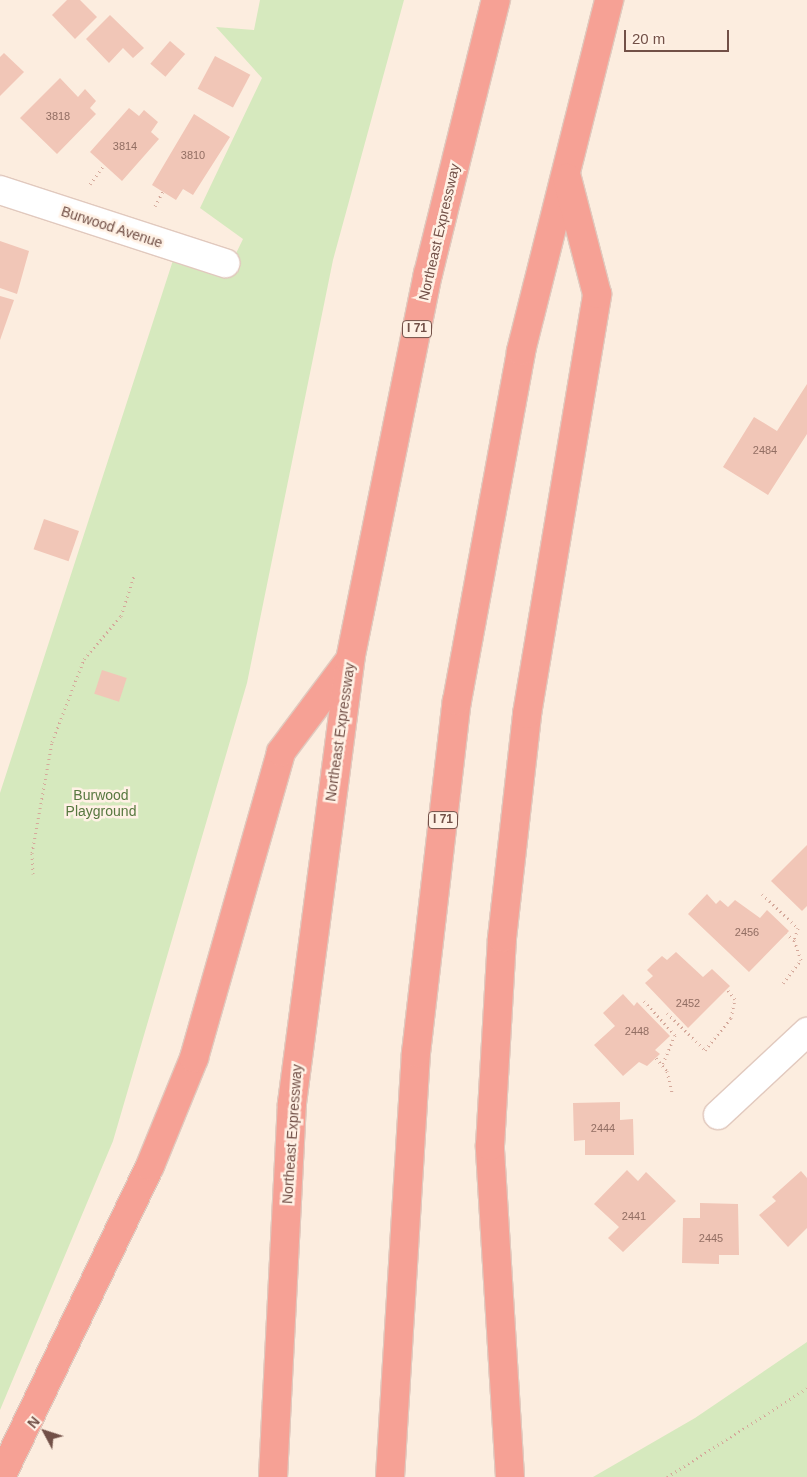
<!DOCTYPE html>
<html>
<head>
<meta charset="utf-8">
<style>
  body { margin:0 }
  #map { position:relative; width:807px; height:1477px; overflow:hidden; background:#fceddf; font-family:Helvetica,sans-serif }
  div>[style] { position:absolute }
  .green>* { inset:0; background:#d6e9be }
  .building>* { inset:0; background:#f1c6b7; transform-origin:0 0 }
  .path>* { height:3px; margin-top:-1.5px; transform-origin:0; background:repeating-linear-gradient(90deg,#d5a99b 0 1px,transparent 0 5px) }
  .roads { filter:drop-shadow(1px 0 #e1c9be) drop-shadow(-1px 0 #e1c9be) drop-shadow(0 1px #e1c9be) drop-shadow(0 -1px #e1c9be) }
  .minor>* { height:28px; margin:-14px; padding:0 14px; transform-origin:14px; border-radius:14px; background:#fff }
  .highway>* { height:28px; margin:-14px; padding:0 14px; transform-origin:14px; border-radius:14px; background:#f6a195 }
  span { translate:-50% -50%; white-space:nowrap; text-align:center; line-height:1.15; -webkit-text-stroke:5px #fff1e5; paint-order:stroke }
  .number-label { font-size:11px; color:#926e63 }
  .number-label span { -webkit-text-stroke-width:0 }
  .shield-label span { padding:1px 4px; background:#fff1e5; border:1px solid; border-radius:4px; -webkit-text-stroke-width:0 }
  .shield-label { font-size:12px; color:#725047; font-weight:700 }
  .street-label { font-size:14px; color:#725047 }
  .park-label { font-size:14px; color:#587840 }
  .north { position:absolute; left:20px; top:1407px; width:50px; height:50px; -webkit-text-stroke:4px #fff1e5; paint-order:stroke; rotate:310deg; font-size:14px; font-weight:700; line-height:20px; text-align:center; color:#725047 }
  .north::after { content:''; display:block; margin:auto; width:18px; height:22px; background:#725047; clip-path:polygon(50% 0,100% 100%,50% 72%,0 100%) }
  .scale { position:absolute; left:624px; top:30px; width:105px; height:22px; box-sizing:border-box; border:2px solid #725047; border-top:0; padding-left:6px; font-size:15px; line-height:18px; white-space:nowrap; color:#725047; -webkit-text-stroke:4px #fff1e5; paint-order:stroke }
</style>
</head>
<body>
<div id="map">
  <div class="green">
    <i style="clip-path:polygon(260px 0,404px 0,333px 260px,247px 683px,113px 1141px,0 1410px,0 793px,177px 248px,227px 272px,243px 239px,200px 208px,262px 78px,216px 27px,254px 30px)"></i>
    <i style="clip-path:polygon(807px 1342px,807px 1477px,593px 1477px,695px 1418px)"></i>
  </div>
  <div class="building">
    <i style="clip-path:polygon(67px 0,80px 0,97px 17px,75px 39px,52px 15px)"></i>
    <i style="clip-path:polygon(110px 15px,144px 48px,133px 58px,123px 48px,109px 63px,86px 39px)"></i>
    <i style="left:170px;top:41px;width:20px;height:30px;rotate:41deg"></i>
    <i style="clip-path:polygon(4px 53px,24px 72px,0 96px,0 57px)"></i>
    <i style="left:215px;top:56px;width:40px;height:37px;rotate:28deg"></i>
    <i style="clip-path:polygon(60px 78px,78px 97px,85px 89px,96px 101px,90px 108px,96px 114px,57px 154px,20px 118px)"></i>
    <i style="clip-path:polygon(129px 108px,139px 116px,144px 110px,158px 122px,151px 132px,159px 139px,122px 181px,90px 152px)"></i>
    <i style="clip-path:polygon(194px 114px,230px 137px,193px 195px,183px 189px,176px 200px,152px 185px)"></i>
    <i style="clip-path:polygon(0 241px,29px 251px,17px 294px,0 288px)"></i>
    <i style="clip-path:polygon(0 296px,14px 300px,0 340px)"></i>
    <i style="clip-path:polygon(807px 384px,807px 434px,768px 495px,723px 467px,754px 417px,777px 431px)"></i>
    <i style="left:44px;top:519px;width:37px;height:32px;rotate:19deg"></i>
    <i style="left:102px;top:670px;width:26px;height:25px;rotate:18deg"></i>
    <i style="clip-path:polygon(807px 845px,807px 906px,802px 911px,771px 881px)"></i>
    <i style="clip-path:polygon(707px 894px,716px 904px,720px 900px,728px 907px,735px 900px,760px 918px,767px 910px,789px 931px,749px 972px,688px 914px)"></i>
    <i style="clip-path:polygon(676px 952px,703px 977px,712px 969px,730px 986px,688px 1028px,645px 983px,653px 976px,647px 970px,652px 965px,662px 956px,667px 960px)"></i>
    <i style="clip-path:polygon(623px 994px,634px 1006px,637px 1002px,670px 1036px,655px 1050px,660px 1054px,647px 1066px,639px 1062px,623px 1076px,594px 1045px,615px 1026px,603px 1013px)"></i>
    <i style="clip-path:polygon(620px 1102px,620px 1120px,633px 1119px,634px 1155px,585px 1155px,585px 1140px,574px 1141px,573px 1103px)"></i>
    <i style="clip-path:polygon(627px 1170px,638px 1181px,646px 1172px,676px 1201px,623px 1252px,608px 1238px,619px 1227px,594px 1204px)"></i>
    <i style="clip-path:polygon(801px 1171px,807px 1178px,807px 1228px,788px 1247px,759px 1215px,776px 1201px,772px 1197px)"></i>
    <i style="clip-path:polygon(700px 1203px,738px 1204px,739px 1255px,719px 1255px,719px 1264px,682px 1263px,683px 1218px,700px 1218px)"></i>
  </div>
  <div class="path">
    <i style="left:90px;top:184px;width:24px;rotate:-54deg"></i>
    <i style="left:155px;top:206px;width:17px;rotate:-62deg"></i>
    <i style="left:33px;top:874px;width:21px;rotate:-93deg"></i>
    <i style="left:32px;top:853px;width:113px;rotate:-79.8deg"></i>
    <i style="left:52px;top:742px;width:89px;rotate:-68.9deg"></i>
    <i style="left:84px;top:659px;width:57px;rotate:-49.3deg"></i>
    <i style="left:121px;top:616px;width:42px;rotate:-72deg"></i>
    <i style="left:762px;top:894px;width:50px;rotate:43.4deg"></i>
    <i style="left:798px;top:928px;width:13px;rotate:108deg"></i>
    <i style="left:783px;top:983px;width:29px;rotate:-52deg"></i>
    <i style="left:801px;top:960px;width:21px;rotate:-109deg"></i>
    <i style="left:794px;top:940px;width:10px;rotate:-143deg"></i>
    <i style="left:644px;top:1001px;width:46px;rotate:47.6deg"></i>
    <i style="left:675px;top:1035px;width:33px;rotate:113deg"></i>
    <i style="left:667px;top:1013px;width:53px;rotate:44.2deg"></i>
    <i style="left:705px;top:1050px;width:41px;rotate:-50.9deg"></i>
    <i style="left:731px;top:1018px;width:19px;rotate:-78deg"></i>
    <i style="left:735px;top:999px;width:13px;rotate:-129deg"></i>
    <i style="left:656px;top:1058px;width:17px;rotate:50deg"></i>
    <i style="left:667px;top:1071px;width:22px;rotate:77deg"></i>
    <i style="left:667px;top:1477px;width:166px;rotate:-32.4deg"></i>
  </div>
  <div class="roads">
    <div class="minor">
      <i style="left:0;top:190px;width:237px;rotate:18deg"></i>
      <i style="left:718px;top:1115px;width:122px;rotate:-43deg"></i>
    </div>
    <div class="highway">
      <i style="left:1px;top:1477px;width:345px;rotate:-64.4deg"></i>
      <i style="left:150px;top:1166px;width:117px;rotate:-67.8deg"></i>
      <i style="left:194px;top:1058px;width:318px;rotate:-74.1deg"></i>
      <i style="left:281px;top:752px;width:114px;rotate:-53.2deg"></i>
      <i style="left:273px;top:1477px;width:374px;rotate:-87.1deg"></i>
      <i style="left:292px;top:1103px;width:447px;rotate:-82.5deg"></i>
      <i style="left:350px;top:660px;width:394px;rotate:-78.6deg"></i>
      <i style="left:428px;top:274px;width:282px;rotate:-76.1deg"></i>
      <i style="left:390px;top:1477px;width:425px;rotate:-86.5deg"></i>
      <i style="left:416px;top:1053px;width:354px;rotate:-83.4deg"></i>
      <i style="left:457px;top:701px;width:356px;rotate:-79.6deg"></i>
      <i style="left:521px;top:351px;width:362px;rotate:-75.9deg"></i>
      <i style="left:510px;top:1477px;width:332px;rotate:-93.5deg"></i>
      <i style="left:490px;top:1146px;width:208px;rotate:-86.7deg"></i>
      <i style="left:502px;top:938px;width:225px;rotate:-83.6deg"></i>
      <i style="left:527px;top:714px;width:426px;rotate:-80.5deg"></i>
      <i style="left:597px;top:294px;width:120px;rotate:-104.5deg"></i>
    </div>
  </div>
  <div class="number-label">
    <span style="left:58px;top:116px">3818</span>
    <span style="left:125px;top:146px">3814</span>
    <span style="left:193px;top:155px">3810</span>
    <span style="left:765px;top:450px">2484</span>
    <span style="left:747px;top:932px">2456</span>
    <span style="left:688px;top:1003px">2452</span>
    <span style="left:637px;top:1031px">2448</span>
    <span style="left:603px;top:1128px">2444</span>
    <span style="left:634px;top:1216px">2441</span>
    <span style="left:711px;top:1238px">2445</span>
  </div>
  <div class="shield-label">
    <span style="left:417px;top:329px">I 71</span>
    <span style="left:443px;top:820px">I 71</span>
  </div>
  <div class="street-label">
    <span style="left:112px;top:227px;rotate:18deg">Burwood Avenue</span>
    <span style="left:439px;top:232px;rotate:-77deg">Northeast Expressway</span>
    <span style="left:340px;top:732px;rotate:-82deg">Northeast Expressway</span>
    <span style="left:292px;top:1134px;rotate:-86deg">Northeast Expressway</span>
  </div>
  <div class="park-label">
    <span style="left:101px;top:803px">Burwood<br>Playground</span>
  </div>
  <div class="north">N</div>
  <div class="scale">20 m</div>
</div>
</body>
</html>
